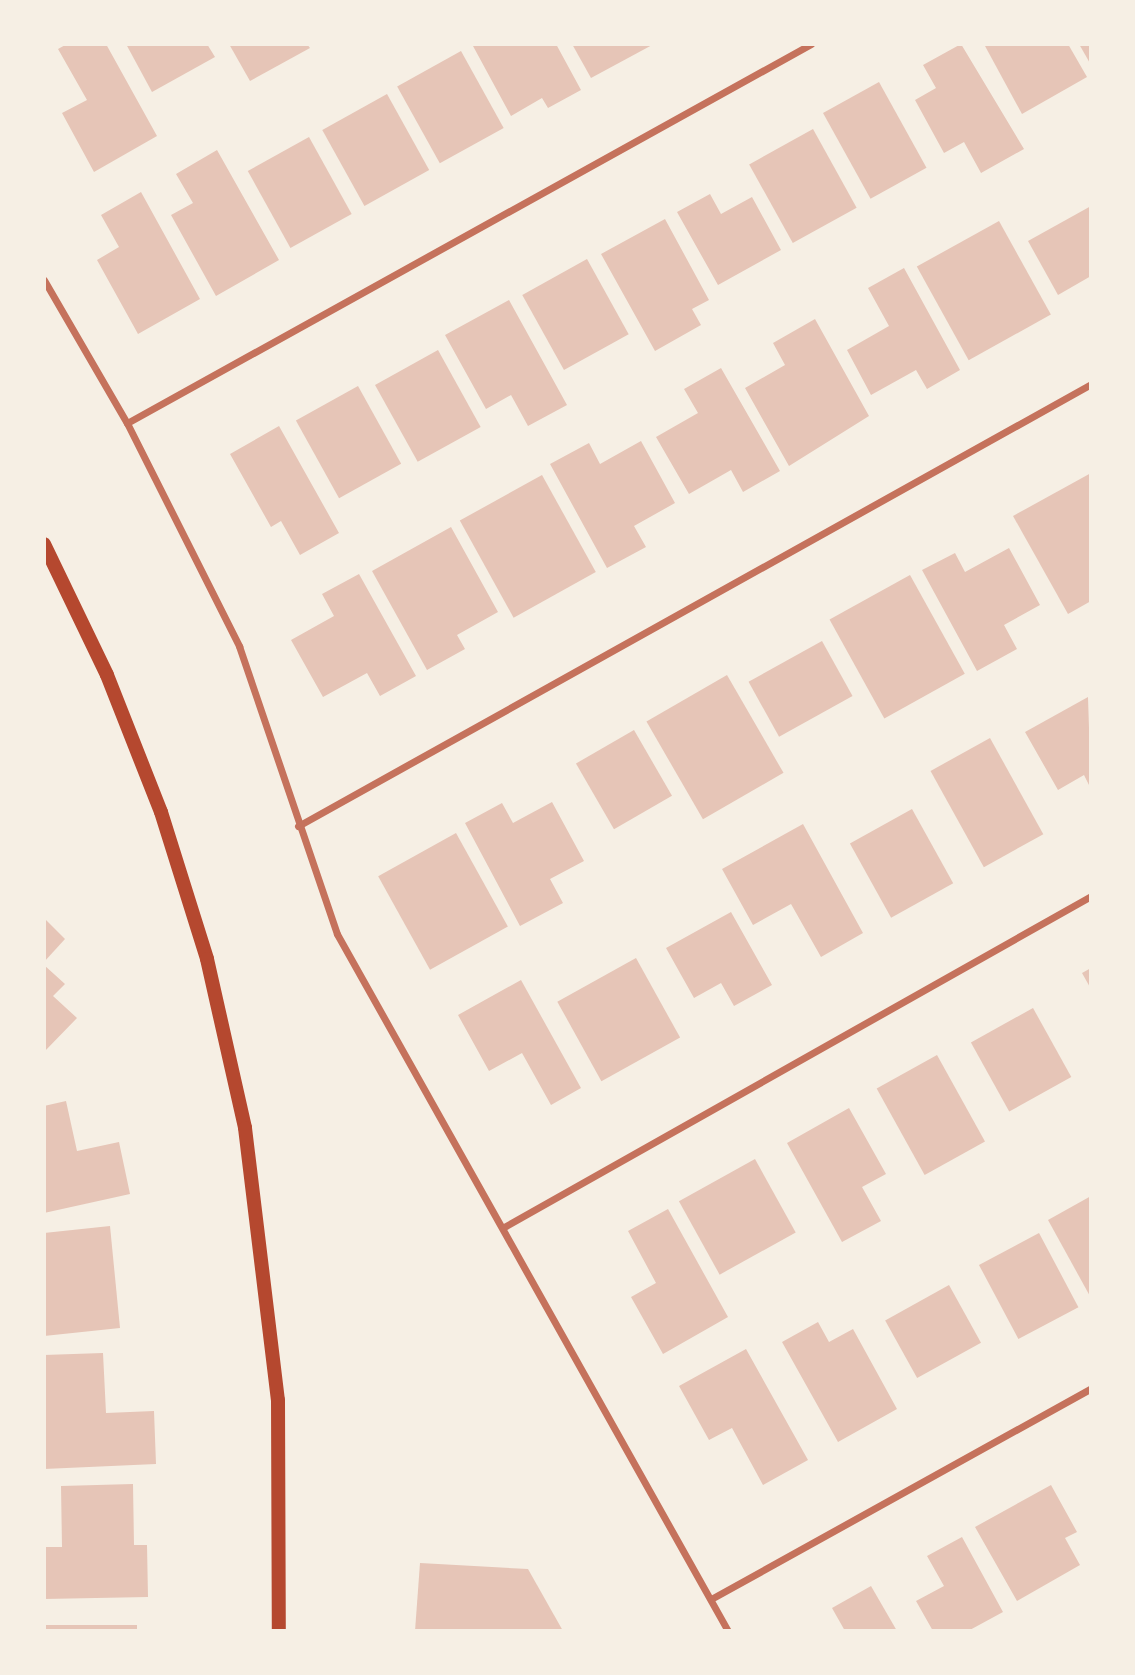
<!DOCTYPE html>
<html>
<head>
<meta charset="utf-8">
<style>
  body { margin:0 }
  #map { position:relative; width:1135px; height:1675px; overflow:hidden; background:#f6efe4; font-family:Raleway,sans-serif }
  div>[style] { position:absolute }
  .building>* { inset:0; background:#e6c5b7; transform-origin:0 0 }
  .minor>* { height:7px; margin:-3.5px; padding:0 3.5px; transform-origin:3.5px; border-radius:3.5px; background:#c5725c }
  .secondary>* { height:14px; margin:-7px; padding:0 7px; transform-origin:7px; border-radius:7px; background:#b5482f }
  span { translate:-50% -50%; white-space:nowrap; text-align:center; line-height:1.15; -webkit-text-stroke:6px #f6efe4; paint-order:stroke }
  .frame { position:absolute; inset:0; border:46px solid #f6efe4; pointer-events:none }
</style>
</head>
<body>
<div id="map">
  <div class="building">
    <i style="clip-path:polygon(67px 44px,106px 44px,157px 136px,94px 172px,62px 113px,87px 100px,58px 49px)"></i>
    <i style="clip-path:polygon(126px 44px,207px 44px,215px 57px,152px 92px)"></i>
    <i style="clip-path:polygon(229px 44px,307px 44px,310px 48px,250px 81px)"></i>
    <i style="clip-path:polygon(477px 44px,556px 44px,581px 90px,548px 108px,542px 98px,511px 116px,473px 46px)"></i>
    <i style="clip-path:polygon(572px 44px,654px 44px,591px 78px)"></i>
    <i style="clip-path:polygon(961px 44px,1024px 149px,981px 173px,964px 142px,944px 153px,915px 100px,936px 88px,923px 65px)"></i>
    <i style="clip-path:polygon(990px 44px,1068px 44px,1087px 77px,1022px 114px,985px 46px)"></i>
    <i style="clip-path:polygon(1079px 44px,1091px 44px,1091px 65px)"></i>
    <i style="left:461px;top:51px;width:88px;height:73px;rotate:61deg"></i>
    <i style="left:879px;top:82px;width:98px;height:64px;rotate:61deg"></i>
    <i style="left:387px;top:94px;width:87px;height:74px;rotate:61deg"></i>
    <i style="left:813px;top:129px;width:90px;height:73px;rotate:61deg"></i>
    <i style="left:309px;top:137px;width:88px;height:70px;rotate:61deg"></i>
    <i style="clip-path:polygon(217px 150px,279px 260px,216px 296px,171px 215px,193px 203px,176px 174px)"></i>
    <i style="clip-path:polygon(141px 192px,200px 299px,138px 334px,97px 260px,119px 247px,101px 215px)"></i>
    <i style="clip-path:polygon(710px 194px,721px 214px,752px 197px,781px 250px,718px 285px,677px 212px)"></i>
    <i style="clip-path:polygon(1091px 206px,1091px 276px,1058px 295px,1028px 241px)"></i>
    <i style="clip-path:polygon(665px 219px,709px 300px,692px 309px,701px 325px,655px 351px,601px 254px)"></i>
    <i style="left:999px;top:221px;width:107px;height:94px;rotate:61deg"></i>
    <i style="left:587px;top:259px;width:86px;height:74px;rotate:61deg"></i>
    <i style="clip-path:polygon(904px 268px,960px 370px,927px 389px,916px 370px,871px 395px,847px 350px,889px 326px,868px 288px)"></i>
    <i style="clip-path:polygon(509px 300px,567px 405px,528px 426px,511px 395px,486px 409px,445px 335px)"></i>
    <i style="clip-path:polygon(815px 319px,869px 416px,789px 466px,745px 388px,785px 365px,773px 343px)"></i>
    <i style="left:438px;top:350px;width:88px;height:72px;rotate:61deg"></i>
    <i style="clip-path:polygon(721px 368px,780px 471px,743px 492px,731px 470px,689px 494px,656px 437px,698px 413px,684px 389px)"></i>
    <i style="left:358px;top:386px;width:89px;height:71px;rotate:61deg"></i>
    <i style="clip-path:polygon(279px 426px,339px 533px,300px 555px,281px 521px,271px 527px,230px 454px)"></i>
    <i style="clip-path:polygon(641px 441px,675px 503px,634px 526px,646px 547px,607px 568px,550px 464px,589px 443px,600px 464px)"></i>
    <i style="clip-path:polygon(1091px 473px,1091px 601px,1068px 614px,1013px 516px)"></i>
    <i style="left:542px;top:475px;width:111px;height:94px;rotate:61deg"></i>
    <i style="clip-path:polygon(451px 527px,498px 612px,457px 635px,465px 649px,427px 670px,372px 571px)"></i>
    <i style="clip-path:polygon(1009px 548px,1040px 605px,1004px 625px,1017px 649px,977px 671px,922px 570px,955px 553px,965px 572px)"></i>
    <i style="clip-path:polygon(359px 574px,416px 676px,380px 696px,367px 673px,323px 697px,291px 640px,334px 616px,322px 594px)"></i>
    <i style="left:910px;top:575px;width:113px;height:92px;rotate:61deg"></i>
    <i style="left:822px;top:641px;width:63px;height:84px;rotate:61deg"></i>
    <i style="left:727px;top:675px;width:113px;height:93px;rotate:60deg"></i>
    <i style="clip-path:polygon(1088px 697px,1091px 789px,1084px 775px,1058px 790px,1025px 732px)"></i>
    <i style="left:634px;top:730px;width:76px;height:67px;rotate:60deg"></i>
    <i style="left:990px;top:738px;width:110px;height:68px;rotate:61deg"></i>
    <i style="clip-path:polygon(552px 802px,584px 861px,550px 879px,563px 903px,520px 926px,465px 823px,502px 803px,513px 823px)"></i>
    <i style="left:912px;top:809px;width:85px;height:71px;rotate:61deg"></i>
    <i style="clip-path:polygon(803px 824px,863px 933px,821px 957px,791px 904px,753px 925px,722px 869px)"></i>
    <i style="left:456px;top:833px;width:107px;height:89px;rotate:61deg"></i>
    <i style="clip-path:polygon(731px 912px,772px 985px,734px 1006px,721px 983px,694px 998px,666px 948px)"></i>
    <i style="clip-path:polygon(44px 918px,65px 939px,44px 962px)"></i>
    <i style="left:636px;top:958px;width:91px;height:90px;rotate:61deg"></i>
    <i style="clip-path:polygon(44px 965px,65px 984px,53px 996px,77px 1018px,44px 1052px)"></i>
    <i style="clip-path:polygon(1091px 968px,1091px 989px,1082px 973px)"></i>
    <i style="clip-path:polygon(521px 980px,581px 1088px,551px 1105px,522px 1053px,489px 1071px,458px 1015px)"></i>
    <i style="left:1033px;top:1008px;width:79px;height:71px;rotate:61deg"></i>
    <i style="left:937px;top:1055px;width:99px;height:69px;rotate:61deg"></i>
    <i style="clip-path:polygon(66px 1101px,77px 1151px,119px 1142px,130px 1194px,44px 1213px,44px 1106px)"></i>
    <i style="clip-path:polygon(849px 1108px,886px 1174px,862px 1187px,881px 1221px,842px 1242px,787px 1143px)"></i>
    <i style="left:755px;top:1159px;width:84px;height:87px;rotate:61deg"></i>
    <i style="clip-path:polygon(1091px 1196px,1091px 1298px,1048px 1220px)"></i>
    <i style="clip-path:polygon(668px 1209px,728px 1317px,663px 1354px,631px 1297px,656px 1283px,628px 1231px)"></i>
    <i style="clip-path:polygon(110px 1226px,120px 1328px,44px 1336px,44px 1233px)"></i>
    <i style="left:1039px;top:1233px;width:84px;height:68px;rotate:62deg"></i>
    <i style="left:949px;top:1285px;width:66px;height:73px;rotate:61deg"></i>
    <i style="clip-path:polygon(818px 1322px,829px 1342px,853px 1329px,897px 1409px,838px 1442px,782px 1342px)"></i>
    <i style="clip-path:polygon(746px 1349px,808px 1460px,763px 1485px,732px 1428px,709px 1440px,679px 1386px)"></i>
    <i style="clip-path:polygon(103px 1353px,106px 1413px,154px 1411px,156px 1464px,44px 1469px,44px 1355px)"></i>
    <i style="clip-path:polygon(133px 1484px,134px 1545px,147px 1545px,148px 1597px,44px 1599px,44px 1547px,62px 1547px,61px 1486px)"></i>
    <i style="clip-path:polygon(1051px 1485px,1077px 1532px,1065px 1538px,1080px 1565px,1017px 1601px,975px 1527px)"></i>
    <i style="clip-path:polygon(962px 1537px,1003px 1612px,968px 1631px,933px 1631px,916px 1601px,944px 1586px,927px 1556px)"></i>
    <i style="clip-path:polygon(420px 1563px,528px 1569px,563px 1631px,415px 1631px)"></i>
    <i style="clip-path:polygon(871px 1586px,897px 1631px,845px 1631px,832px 1608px)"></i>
    <i style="left:44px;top:1625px;width:93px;height:6px"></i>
  </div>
  <div class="minor">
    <i style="left:44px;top:280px;width:165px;rotate:59.9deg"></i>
    <i style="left:127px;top:423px;width:250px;rotate:63.3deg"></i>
    <i style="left:239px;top:646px;width:304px;rotate:71.2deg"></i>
    <i style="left:337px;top:934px;width:799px;rotate:60.71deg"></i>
    <i style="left:127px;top:423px;width:782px;rotate:-28.99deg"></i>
    <i style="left:298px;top:826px;width:908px;rotate:-29.13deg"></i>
    <i style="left:504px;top:1227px;width:674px;rotate:-29.42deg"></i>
    <i style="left:711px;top:1599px;width:435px;rotate:-29deg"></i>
  </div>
  <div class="secondary">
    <i style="left:44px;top:544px;width:145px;rotate:64.3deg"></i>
    <i style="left:107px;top:675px;width:147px;rotate:68.5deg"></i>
    <i style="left:161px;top:812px;width:154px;rotate:72.6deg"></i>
    <i style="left:207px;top:959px;width:173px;rotate:77.3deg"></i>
    <i style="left:245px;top:1128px;width:274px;rotate:83.1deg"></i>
    <i style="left:278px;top:1400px;width:231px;rotate:89.8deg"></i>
  </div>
  <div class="frame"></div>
</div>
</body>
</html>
